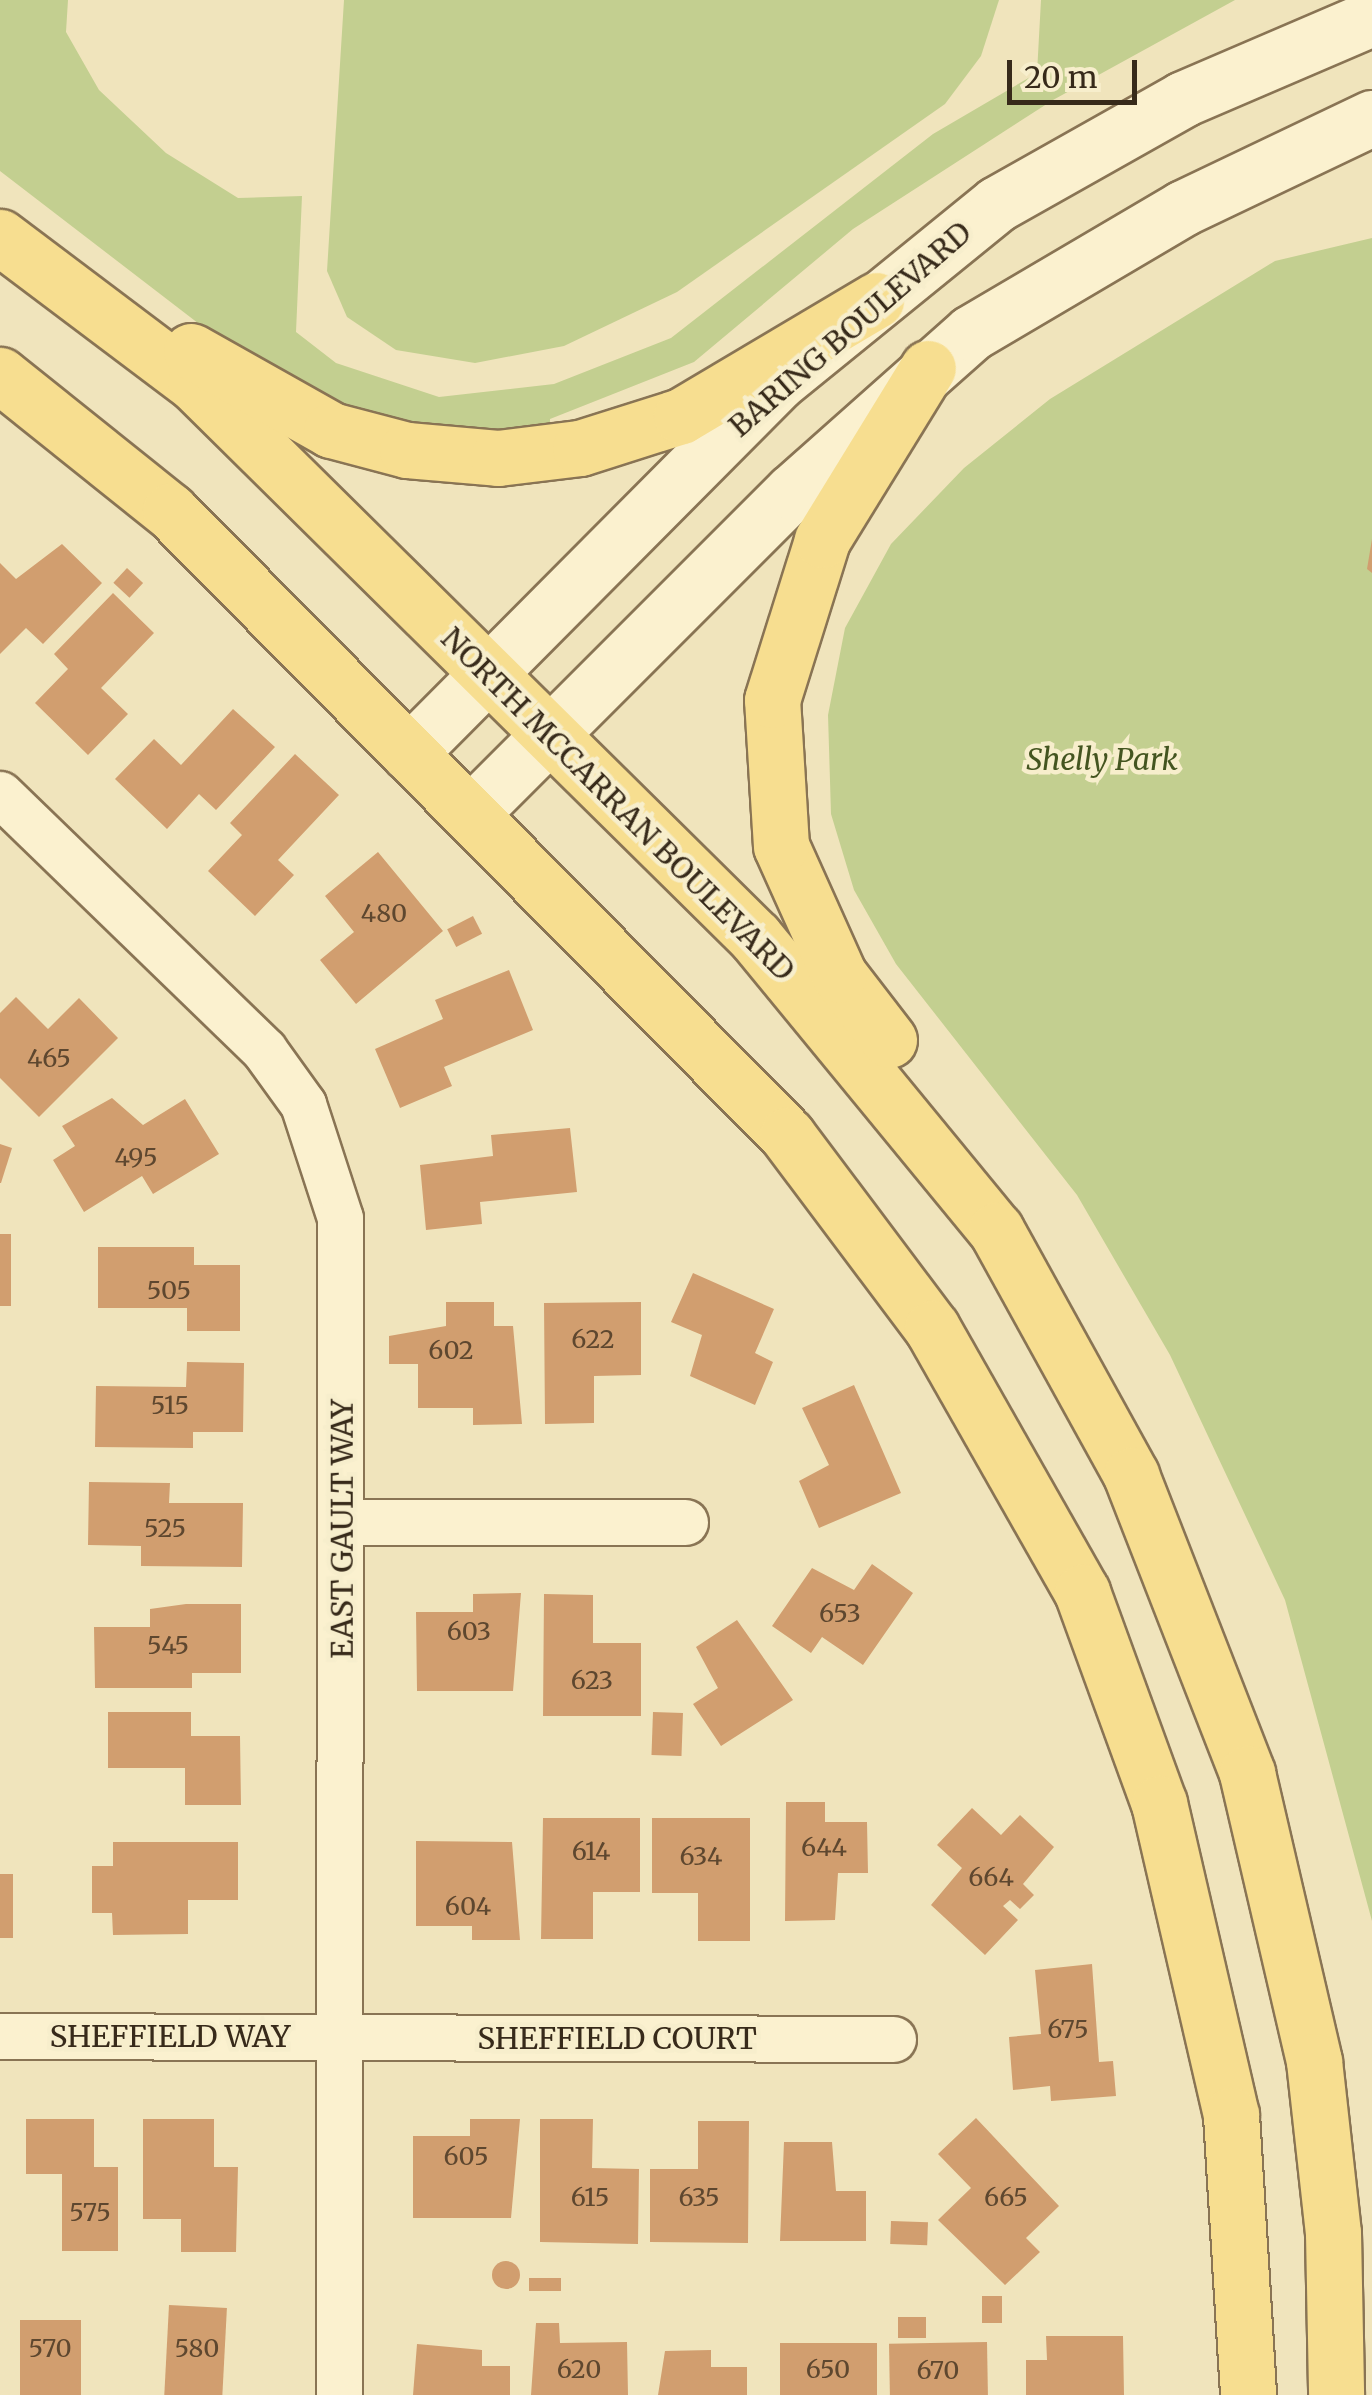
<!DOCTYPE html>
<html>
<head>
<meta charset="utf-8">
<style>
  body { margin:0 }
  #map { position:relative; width:1372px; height:2395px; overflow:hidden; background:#f0e4bc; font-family:Merriweather,serif }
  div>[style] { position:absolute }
  .green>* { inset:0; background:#c3cf90 }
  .building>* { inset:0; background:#d19e6f; transform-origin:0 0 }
  .round { border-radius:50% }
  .roads { filter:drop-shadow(2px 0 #897454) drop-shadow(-2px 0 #897454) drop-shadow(0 2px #897454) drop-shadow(0 -2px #897454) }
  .street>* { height:45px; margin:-22.5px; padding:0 22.5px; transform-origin:22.5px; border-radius:22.5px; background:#fbf1cf }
  .secondary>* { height:55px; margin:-27.5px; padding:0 27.5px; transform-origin:27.5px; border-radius:27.5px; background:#fbf1cf }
  .primary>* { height:55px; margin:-27.5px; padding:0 27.5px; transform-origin:27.5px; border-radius:27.5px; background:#f7de90 }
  span { translate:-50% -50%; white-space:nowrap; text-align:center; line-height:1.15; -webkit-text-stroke:9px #f7eecc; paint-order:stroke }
  .number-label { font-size:25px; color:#5e472f }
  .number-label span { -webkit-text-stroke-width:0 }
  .street-label { font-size:30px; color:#372a1a }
  .park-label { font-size:30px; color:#445520; font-style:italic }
  .scale { position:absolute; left:1007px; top:60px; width:130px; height:45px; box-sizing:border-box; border:5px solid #372a1a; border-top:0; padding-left:12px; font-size:30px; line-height:35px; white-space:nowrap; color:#372a1a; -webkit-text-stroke:8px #f7eecc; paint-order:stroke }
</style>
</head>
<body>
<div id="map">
  <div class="green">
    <i style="clip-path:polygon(0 0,68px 0,66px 32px,99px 90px,166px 153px,238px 198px,302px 196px,296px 332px,336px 363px,439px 397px,554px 384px,671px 338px,933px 134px,1037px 73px,1041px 0,1235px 0,1053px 100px,853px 229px,694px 362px,550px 419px,550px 430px,492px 437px,366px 421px,220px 340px,0 171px)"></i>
    <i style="clip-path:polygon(344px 0,999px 0,981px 56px,945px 104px,677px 292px,564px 346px,475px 363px,396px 350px,347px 317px,327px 271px)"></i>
    <i style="clip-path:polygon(1372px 238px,1372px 1921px,1285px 1600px,1170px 1355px,1077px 1195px,896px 964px,854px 890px,831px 814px,828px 715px,845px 628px,891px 544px,964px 468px,1050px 399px,1275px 261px)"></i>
  </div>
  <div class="building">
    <i style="clip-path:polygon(1372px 539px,1372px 573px,1367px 569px)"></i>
    <i style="clip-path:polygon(62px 544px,102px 583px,43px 644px,26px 628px,0 654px,0 563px,16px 579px)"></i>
    <i style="left:127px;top:568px;width:22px;height:20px;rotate:43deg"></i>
    <i style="clip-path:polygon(113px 593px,154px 633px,101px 688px,128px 714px,88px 755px,35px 703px,68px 669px,54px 654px)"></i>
    <i style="clip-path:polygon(233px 709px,275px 747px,216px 810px,199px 794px,167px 829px,115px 779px,154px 739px,181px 765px)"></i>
    <i style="clip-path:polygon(295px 754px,339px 795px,278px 860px,294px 875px,255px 916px,208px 871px,242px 835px,230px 823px)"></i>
    <i style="clip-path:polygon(378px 852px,443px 931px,356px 1004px,320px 960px,354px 932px,325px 896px)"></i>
    <i style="left:473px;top:916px;width:20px;height:29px;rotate:63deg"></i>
    <i style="clip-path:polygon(509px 970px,533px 1030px,444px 1067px,452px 1086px,400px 1108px,375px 1049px,443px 1019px,435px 1000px)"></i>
    <i style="clip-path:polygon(16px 997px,48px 1029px,79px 998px,118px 1038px,39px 1117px,0 1078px,0 1013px)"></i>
    <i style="clip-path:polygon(112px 1098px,143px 1125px,185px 1099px,219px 1154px,153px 1194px,142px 1176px,84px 1212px,53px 1160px,75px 1146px,62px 1126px)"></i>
    <i style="clip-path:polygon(570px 1128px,577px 1192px,480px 1202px,482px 1224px,426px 1230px,420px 1165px,493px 1156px,491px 1135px)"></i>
    <i style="clip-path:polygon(0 1144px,12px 1148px,1px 1183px,0 1183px)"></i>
    <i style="left:0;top:1234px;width:11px;height:72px"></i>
    <i style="clip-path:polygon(98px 1247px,194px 1247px,194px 1265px,240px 1265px,240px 1331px,187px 1331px,187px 1308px,98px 1308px)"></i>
    <i style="clip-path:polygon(693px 1273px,774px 1309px,755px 1353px,773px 1362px,755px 1405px,690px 1376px,702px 1335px,671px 1322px)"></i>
    <i style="clip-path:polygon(446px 1302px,494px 1302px,494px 1326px,513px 1326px,522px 1424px,473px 1425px,473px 1408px,418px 1408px,418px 1364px,389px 1364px,389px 1336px,446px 1326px)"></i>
    <i style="clip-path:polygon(641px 1302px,641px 1375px,594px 1376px,594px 1423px,545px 1424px,544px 1303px)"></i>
    <i style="clip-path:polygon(187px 1362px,244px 1363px,243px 1432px,193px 1432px,193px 1448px,95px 1447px,96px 1386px,186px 1387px)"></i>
    <i style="clip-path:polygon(854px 1385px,901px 1493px,819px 1528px,799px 1481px,829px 1465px,802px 1408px)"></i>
    <i style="clip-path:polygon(89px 1482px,170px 1483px,169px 1503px,243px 1503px,242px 1567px,141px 1566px,141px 1546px,88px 1545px)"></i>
    <i style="clip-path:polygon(872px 1564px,913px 1593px,863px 1665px,822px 1637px,811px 1653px,772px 1626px,812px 1568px,854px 1590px)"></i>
    <i style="clip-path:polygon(521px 1593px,513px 1691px,417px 1691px,416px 1612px,473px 1612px,473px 1594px)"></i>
    <i style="clip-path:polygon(544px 1594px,593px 1595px,593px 1643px,641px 1643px,641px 1716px,543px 1716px)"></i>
    <i style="clip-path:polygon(186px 1604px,241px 1604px,241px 1673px,192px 1673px,192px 1688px,95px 1688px,94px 1627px,150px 1627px,150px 1609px)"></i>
    <i style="clip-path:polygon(737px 1620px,793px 1700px,721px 1746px,693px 1704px,718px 1688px,696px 1647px)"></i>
    <i style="clip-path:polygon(108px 1712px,191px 1712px,191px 1736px,240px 1736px,241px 1805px,185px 1805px,185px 1768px,108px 1768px)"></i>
    <i style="left:653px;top:1712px;width:30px;height:43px;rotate:2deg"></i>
    <i style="clip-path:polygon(786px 1802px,825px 1802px,825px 1822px,867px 1822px,868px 1873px,838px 1873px,835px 1920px,785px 1921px)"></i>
    <i style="clip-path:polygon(972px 1808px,1001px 1835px,1020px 1815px,1054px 1847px,1023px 1884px,1034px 1895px,1020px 1909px,1010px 1900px,1003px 1906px,1018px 1920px,985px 1955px,931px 1905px,962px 1868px,937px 1845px)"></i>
    <i style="clip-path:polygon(543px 1818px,640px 1818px,640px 1892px,593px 1892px,593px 1939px,541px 1939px)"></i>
    <i style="clip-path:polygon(652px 1818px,750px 1818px,750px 1941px,698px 1941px,698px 1893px,652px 1893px)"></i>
    <i style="clip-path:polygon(416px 1841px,512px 1842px,520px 1940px,472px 1940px,472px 1926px,416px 1926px)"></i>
    <i style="clip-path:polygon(113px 1842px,238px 1842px,238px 1900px,188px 1900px,188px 1934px,113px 1935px,112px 1913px,92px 1913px,92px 1866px,113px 1866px)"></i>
    <i style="left:0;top:1874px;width:13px;height:64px"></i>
    <i style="clip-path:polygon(1092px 1964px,1099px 2062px,1113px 2061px,1116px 2096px,1051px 2101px,1050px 2086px,1013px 2090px,1009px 2037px,1041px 2034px,1035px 1970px)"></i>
    <i style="clip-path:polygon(976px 2118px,1059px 2206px,1026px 2238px,1040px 2252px,1005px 2285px,938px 2220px,971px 2188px,938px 2154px)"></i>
    <i style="clip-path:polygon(26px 2119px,94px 2119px,94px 2167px,118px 2167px,118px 2251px,62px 2251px,62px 2174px,26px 2174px)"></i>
    <i style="clip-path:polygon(143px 2119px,214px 2119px,214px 2167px,238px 2167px,236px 2252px,181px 2252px,181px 2219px,143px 2219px)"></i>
    <i style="clip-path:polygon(470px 2119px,520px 2119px,511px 2218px,413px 2218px,413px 2136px,470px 2136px)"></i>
    <i style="clip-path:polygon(540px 2119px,593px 2119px,592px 2168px,639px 2169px,638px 2244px,540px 2242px)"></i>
    <i style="clip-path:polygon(698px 2121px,749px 2121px,748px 2243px,650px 2242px,650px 2169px,698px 2169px)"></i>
    <i style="clip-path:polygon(784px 2142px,832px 2142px,836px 2191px,866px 2191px,866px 2241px,780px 2241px)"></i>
    <i style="left:891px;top:2221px;width:37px;height:23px;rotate:2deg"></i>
    <i class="round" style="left:492px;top:2261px;width:28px;height:28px"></i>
    <i style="left:529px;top:2278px;width:32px;height:13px"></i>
    <i style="left:982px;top:2296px;width:20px;height:27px"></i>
    <i style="left:169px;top:2305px;width:58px;height:90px;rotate:3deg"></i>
    <i style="left:926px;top:2317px;width:21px;height:28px;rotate:90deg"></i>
    <i style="left:20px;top:2320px;width:61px;height:75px"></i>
    <i style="clip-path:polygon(536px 2323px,559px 2323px,560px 2343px,627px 2342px,628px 2395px,531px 2395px)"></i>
    <i style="clip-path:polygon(1046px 2336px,1123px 2336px,1124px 2395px,1026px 2395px,1026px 2360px,1047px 2360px)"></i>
    <i style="left:987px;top:2342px;width:53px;height:98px;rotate:89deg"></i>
    <i style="left:780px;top:2343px;width:97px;height:52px"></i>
    <i style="clip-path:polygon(417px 2344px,482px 2350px,482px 2366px,510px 2366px,510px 2395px,413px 2395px)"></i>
    <i style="clip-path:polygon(711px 2350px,711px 2367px,747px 2367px,747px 2395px,658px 2395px,665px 2351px)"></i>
  </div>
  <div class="roads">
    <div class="street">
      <i style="left:0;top:794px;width:368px;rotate:44.1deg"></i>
      <i style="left:264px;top:1050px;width:67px;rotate:54.2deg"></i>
      <i style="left:303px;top:1104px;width:120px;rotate:72deg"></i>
      <i style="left:340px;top:1218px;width:1177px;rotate:90.05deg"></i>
      <i style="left:342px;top:1522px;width:343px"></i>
      <i style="left:0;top:2036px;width:893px;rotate:0.19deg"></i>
    </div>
    <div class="secondary">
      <i style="left:409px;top:753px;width:523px;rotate:-45.15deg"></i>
      <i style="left:778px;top:382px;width:282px;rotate:-39.1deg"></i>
      <i style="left:997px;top:204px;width:214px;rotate:-29.4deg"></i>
      <i style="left:1183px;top:99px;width:206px;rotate:-23.2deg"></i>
      <i style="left:471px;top:813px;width:454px;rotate:-45deg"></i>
      <i style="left:792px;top:492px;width:239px;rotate:-41.6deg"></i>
      <i style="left:971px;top:333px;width:246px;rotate:-30.5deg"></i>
      <i style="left:1183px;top:208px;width:209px;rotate:-25.5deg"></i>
    </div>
    <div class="primary">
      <i style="left:0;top:237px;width:244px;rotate:37deg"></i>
      <i style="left:195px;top:384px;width:787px;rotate:44.64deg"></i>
      <i style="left:755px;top:937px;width:379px;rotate:50.6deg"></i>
      <i style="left:996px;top:1230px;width:280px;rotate:61.1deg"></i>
      <i style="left:1131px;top:1475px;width:320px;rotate:68.7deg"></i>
      <i style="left:1247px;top:1773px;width:296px;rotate:76.9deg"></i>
      <i style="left:1314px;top:2061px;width:173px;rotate:83.7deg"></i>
      <i style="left:1333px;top:2233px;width:162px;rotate:88.9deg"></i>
      <i style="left:191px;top:351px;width:161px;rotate:29.4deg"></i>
      <i style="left:331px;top:430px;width:79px;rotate:14.7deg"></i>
      <i style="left:407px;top:450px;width:91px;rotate:5deg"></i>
      <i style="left:498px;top:458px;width:83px;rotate:-7deg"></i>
      <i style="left:580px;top:448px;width:106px;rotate:-17.6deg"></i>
      <i style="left:681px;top:416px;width:227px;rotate:-30.7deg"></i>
      <i style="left:0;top:375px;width:218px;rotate:38.7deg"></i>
      <i style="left:170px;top:511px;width:878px;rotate:45.32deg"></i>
      <i style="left:787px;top:1135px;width:241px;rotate:53.1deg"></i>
      <i style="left:932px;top:1328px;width:304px;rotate:60.4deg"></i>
      <i style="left:1082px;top:1592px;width:225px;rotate:70deg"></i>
      <i style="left:1159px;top:1803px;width:320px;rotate:77deg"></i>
      <i style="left:1231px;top:2115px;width:281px;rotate:86.5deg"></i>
      <i style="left:889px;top:1040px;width:82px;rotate:-127.6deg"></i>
      <i style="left:839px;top:975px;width:141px;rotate:-114.2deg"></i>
      <i style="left:781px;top:846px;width:146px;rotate:-93.5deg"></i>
      <i style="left:772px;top:700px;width:168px;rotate:-72.6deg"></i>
      <i style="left:822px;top:540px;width:202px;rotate:-58.4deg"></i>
    </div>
  </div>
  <div class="number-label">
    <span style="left:384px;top:913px">480</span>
    <span style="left:49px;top:1058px">465</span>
    <span style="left:136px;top:1157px">495</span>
    <span style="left:169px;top:1290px">505</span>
    <span style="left:593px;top:1339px">622</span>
    <span style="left:451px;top:1350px">602</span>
    <span style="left:170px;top:1405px">515</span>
    <span style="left:165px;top:1528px">525</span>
    <span style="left:840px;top:1613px">653</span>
    <span style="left:469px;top:1631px">603</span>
    <span style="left:168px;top:1645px">545</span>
    <span style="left:592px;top:1680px">623</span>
    <span style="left:824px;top:1847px">644</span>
    <span style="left:591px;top:1851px">614</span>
    <span style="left:701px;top:1856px">634</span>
    <span style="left:991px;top:1877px">664</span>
    <span style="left:468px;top:1906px">604</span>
    <span style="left:1068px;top:2029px">675</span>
    <span style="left:466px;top:2156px">605</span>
    <span style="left:590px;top:2197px">615</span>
    <span style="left:699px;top:2197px">635</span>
    <span style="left:1006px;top:2197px">665</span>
    <span style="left:90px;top:2212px">575</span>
    <span style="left:50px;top:2348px">570</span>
    <span style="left:197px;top:2348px">580</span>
    <span style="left:579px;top:2369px">620</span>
    <span style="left:828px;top:2369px">650</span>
    <span style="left:938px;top:2370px">670</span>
  </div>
  <div class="street-label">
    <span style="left:850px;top:329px;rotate:-41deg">BARING BOULEVARD</span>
    <span style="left:618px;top:804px;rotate:45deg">NORTH MCCARRAN BOULEVARD</span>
    <span style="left:342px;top:1529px;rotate:-90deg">EAST GAULT WAY</span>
    <span style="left:170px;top:2036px">SHEFFIELD WAY</span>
    <span style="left:617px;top:2038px">SHEFFIELD COURT</span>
  </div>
  <div class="park-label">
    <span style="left:1102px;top:759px">Shelly Park</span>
  </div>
  <div class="scale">20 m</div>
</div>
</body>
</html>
